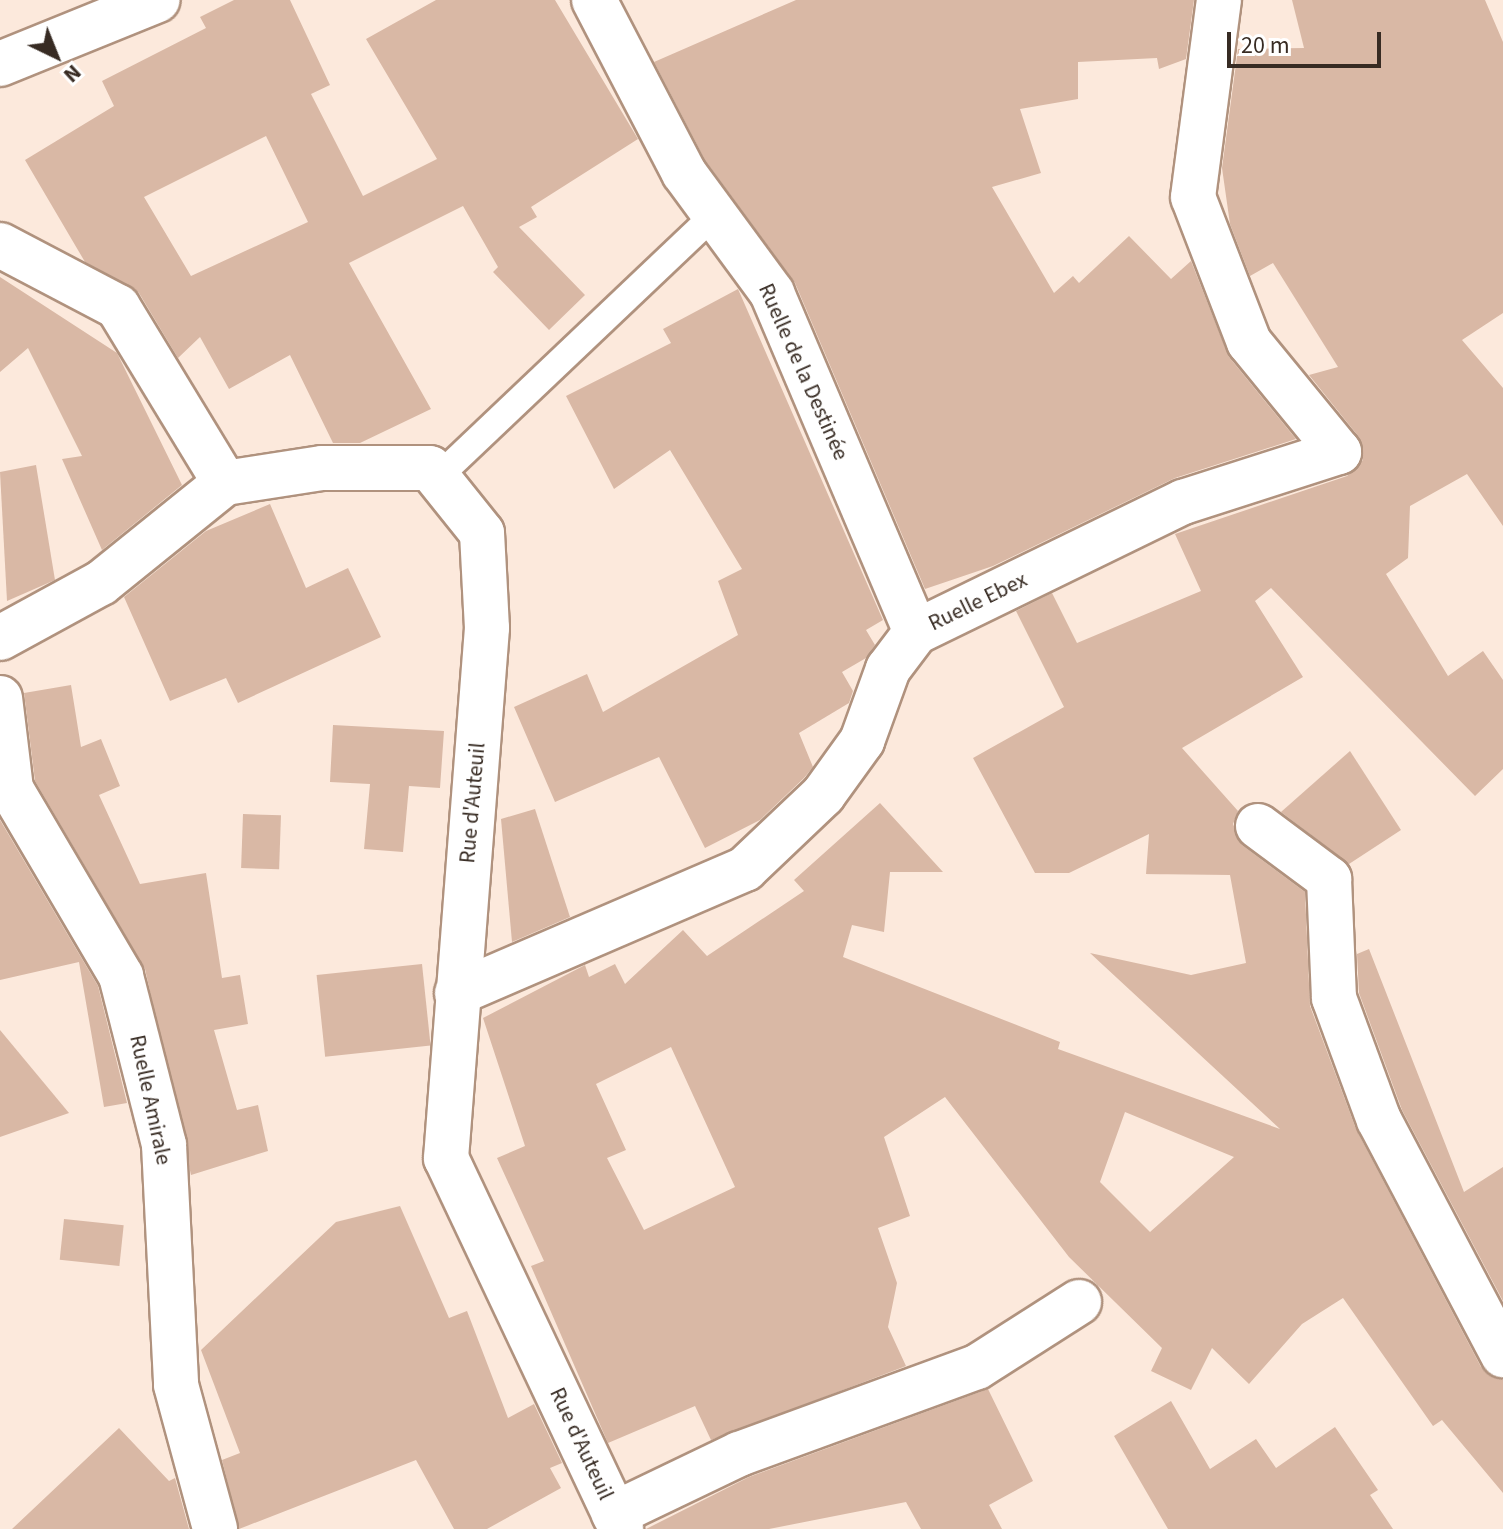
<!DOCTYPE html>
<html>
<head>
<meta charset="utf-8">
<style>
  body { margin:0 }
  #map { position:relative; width:1503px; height:1529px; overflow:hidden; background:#fce9dc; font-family:"Source Sans 3",sans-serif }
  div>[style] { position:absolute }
  .building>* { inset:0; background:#d9b8a5; transform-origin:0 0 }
  .roads { filter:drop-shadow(2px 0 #b0927e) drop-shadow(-2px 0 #b0927e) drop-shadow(0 2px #b0927e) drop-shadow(0 -2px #b0927e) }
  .lane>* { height:26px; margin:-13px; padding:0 13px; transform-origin:13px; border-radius:13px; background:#fff }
  .street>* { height:44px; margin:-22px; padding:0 22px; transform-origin:22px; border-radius:22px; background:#fff }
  span { translate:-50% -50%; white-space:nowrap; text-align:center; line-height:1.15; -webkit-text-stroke:7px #fff; paint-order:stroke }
  .street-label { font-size:22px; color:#372b23 }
  .north { position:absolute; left:16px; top:16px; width:80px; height:80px; -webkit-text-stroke:6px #fff; paint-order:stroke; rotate:137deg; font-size:22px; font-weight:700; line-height:32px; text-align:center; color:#372b23 }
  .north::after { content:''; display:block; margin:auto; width:28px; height:36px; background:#372b23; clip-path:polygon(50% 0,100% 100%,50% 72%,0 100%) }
  .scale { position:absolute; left:1227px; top:32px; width:154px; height:36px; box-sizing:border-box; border:4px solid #372b23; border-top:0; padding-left:10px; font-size:24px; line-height:28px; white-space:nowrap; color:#372b23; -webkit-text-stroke:6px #fff; paint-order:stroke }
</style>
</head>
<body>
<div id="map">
  <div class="building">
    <i style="clip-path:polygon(evenodd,234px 0,290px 0,330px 85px,311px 94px,363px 196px,437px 159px,366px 39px,436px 0,555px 0,638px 139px,531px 207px,537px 217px,519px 227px,585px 295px,549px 330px,493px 272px,498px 267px,463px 206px,349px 263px,431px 409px,360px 443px,333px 443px,290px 355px,229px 389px,200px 337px,178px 358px,139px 293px,85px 262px,25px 160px,114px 106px,102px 81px,206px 28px,200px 17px,234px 0,266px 136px,308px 222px,191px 276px,144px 197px,266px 136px)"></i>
    <i style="clip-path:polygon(796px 0,1194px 0,1186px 59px,1159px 69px,1157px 58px,1078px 62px,1078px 99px,1020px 109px,1041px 173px,992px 187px,1054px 293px,1073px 276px,1079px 283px,1129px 236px,1171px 279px,1191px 261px,1229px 357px,1296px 439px,1175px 478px,993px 566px,925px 589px,795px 283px,705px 160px,654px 62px)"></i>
    <i style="clip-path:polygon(evenodd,1292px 0,1485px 0,1503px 42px,1503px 313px,1462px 340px,1503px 388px,1503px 526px,1467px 474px,1410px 506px,1408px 558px,1386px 574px,1448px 676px,1483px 651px,1503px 680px,1503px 769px,1475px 796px,1271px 588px,1255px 601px,1303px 677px,1182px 748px,1238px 811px,1233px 824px,1242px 845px,1305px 892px,1310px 1006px,1356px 1129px,1481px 1367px,1503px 1380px,1503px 1493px,1442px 1420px,1433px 1426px,1343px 1298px,1302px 1324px,1249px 1384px,1212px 1348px,1191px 1390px,1151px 1371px,1162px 1348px,1069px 1257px,945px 1097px,884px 1137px,910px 1216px,878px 1228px,897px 1283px,888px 1327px,906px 1366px,711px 1440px,695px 1406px,608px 1443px,531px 1266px,544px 1261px,497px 1158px,525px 1146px,483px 1018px,585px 965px,589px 977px,615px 964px,625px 984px,683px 930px,707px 956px,804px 891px,794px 880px,880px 803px,943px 872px,890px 872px,884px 932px,852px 925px,843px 957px,1060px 1042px,1058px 1049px,1280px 1129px,1090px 953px,1191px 975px,1246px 963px,1230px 875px,1146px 874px,1149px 834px,1069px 873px,1035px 873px,973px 758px,1064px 707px,1016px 611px,1052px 593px,1077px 643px,1201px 591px,1175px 534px,1347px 476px,1363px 460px,1359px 437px,1309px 375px,1338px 367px,1273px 263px,1250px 276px,1230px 224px,1222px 168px,1238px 49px,1304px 48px,1292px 0,671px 1047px,735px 1187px,644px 1230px,607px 1158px,626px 1150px,596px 1084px,671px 1047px,1292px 0,1125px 1112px,1234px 1157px,1150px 1232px,1100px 1182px,1125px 1112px)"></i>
    <i style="clip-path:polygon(0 277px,117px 353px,182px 485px,102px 550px,62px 459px,82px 456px,28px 348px,0 372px)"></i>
    <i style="clip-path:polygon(738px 289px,883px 620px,866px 630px,875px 645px,866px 658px,842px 672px,853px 691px,849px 703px,799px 733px,813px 767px,804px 778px,760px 820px,705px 848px,659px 757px,555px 802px,514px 707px,587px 674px,603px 712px,738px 635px,718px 581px,742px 569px,670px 450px,614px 489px,566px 396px,671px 343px,663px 329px)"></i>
    <i style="clip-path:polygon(36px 465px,55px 580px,7px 601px,0 472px)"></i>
    <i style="clip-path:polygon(270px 504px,306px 588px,348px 568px,381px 637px,238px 703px,226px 678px,170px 701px,124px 597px,206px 531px)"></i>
    <i style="clip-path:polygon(71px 685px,81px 747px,101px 739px,120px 786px,99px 795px,140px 884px,206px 873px,222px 978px,240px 975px,248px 1024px,214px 1030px,237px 1110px,258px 1105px,268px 1151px,191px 1175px,145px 969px,35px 781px,24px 693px)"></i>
    <i style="clip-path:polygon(333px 725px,444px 731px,440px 788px,409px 786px,403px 852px,364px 849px,370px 784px,330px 782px)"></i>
    <i style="clip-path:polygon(1350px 751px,1401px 830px,1349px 864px,1281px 812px)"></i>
    <i style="clip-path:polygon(535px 809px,570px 917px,512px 942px,501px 819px)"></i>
    <i style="left:243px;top:814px;width:38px;height:54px;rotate:2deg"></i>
    <i style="clip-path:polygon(0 820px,98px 986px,127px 1103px,104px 1107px,79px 962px,0 980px)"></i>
    <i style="clip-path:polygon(1369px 949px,1464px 1192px,1503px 1167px,1503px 1301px,1402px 1110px,1359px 993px,1357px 954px)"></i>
    <i style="left:422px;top:964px;width:82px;height:106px;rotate:84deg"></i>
    <i style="clip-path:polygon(0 1030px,69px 1113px,0 1137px)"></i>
    <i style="clip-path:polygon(400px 1206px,449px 1318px,467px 1311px,508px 1418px,534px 1404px,562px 1463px,550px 1468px,561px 1488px,487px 1529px,454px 1529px,416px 1460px,239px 1529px,222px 1460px,240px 1453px,201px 1350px,336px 1222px)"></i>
    <i style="left:64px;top:1219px;width:60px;height:41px;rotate:6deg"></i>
    <i style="clip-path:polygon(988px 1389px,1033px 1481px,989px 1505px,1002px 1529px,921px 1529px,906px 1502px,769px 1529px,646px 1529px,749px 1477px)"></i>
    <i style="clip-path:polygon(1171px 1401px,1210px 1469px,1256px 1439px,1276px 1468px,1335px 1427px,1378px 1490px,1370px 1495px,1393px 1529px,1168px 1529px,1114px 1436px)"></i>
    <i style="clip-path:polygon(119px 1428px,169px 1481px,175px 1478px,189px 1529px,12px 1529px)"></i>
  </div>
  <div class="roads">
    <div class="lane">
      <i style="left:438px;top:477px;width:381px;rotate:-43.5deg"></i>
    </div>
    <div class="street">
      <i style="left:594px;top:0;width:195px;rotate:62.5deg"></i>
      <i style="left:684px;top:173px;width:149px;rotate:53.7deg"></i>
      <i style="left:772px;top:293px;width:368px;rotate:67deg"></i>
      <i style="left:0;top:64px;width:170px;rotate:-22.1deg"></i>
      <i style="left:0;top:245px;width:133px;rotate:27.7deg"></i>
      <i style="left:118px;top:307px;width:206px;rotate:58.7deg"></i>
      <i style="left:225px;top:483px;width:98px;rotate:-8.8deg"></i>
      <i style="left:322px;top:468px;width:108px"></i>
      <i style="left:430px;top:468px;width:83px;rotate:51.3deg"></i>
      <i style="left:482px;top:533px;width:95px;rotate:87deg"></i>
      <i style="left:487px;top:628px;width:532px;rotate:94.42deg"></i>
      <i style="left:446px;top:1158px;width:410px;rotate:64.7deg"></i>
      <i style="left:0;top:638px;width:115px;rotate:-28.6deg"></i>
      <i style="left:101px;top:583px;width:159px;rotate:-38.9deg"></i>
      <i style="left:0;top:698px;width:92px;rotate:83.1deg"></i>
      <i style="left:11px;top:789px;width:217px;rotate:59.5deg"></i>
      <i style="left:121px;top:976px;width:174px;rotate:75.7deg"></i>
      <i style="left:164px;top:1145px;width:240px;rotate:87.1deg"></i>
      <i style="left:176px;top:1385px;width:149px;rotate:74.8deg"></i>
      <i style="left:1258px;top:826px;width:89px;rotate:36.7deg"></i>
      <i style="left:1329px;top:879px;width:119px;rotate:87.6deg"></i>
      <i style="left:1334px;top:998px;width:130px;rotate:69.8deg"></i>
      <i style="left:1379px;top:1120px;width:266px;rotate:62.2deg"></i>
      <i style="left:457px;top:993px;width:314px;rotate:-23.3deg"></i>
      <i style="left:745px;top:869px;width:108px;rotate:-43.5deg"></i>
      <i style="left:823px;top:795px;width:67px;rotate:-54.2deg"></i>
      <i style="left:862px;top:741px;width:77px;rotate:-70.1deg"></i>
      <i style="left:888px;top:669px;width:46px;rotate:-52.9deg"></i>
      <i style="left:916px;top:632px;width:297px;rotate:-26deg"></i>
      <i style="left:1183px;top:502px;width:164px;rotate:-17.8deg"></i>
      <i style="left:1339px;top:452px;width:142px;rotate:-129.3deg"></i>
      <i style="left:1249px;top:342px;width:155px;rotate:-111.1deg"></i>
      <i style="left:1193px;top:197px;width:199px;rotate:-82.5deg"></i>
      <i style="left:614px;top:1514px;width:139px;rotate:-25.6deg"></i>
      <i style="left:739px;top:1454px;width:253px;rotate:-20.1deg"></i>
      <i style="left:977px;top:1367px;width:121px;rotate:-32.5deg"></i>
    </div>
  </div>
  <div class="street-label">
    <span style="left:803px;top:372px;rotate:66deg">Ruelle de la Destinée</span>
    <span style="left:978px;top:602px;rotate:-26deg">Ruelle Ebex</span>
    <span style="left:473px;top:803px;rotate:-85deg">Rue d'Auteuil</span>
    <span style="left:150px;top:1100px;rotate:78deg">Ruelle Amirale</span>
    <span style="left:581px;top:1444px;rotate:65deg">Rue d'Auteuil</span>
  </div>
  <div class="north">N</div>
  <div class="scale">20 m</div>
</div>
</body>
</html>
